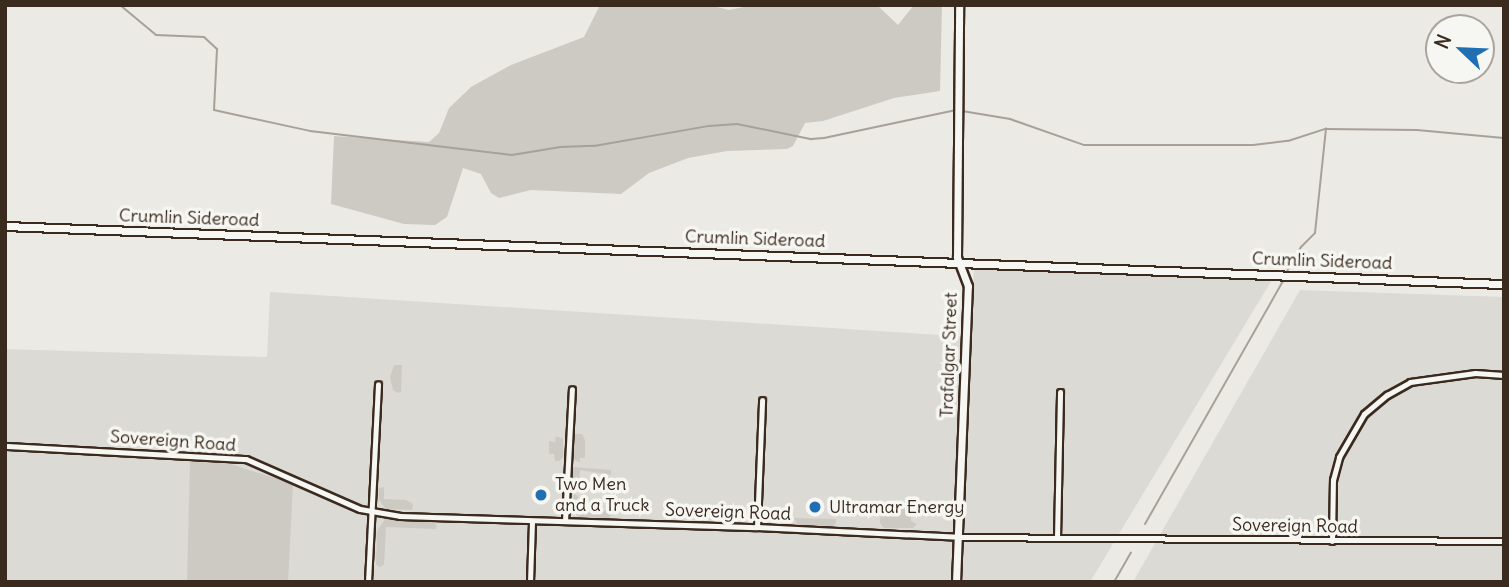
<!DOCTYPE html>
<html>
<head>
<meta charset="utf-8">
<style>
  body { margin:0 }
  #map { position:relative; width:1509px; height:587px; overflow:hidden; background:#ebeae5; font-family:Delius,sans-serif }
  div>[style] { position:absolute }
  .built>* { inset:0; background:#dcdad4 }
  .green>* { inset:0; background:#cdcac4 }
  .stream>* { height:2px; margin:-1px; padding:0 1px; transform-origin:1px; border-radius:1px; background:#a8a198 }
  .roads { filter:drop-shadow(2px 0 #3b2a1e) drop-shadow(-2px 0 #3b2a1e) drop-shadow(0 2px #3b2a1e) drop-shadow(0 -2px #3b2a1e) }
  .street>* { height:5px; margin:-2.5px; padding:0 2.5px; transform-origin:2.5px; border-radius:2.5px; background:#f6f6f2 }
  .secondary>* { height:7px; margin:-3.5px; padding:0 3.5px; transform-origin:3.5px; border-radius:3.5px; background:#f6f6f2 }
  .dots>* { width:19px; height:19px; translate:-50% -50%; box-sizing:border-box; border:4px solid #f6f6f2; border-radius:50% }
  span { translate:-50% -50%; white-space:nowrap; text-align:center; line-height:1.15; -webkit-text-stroke:7px #f6f6f2; paint-order:stroke }
  .street-label { font-size:18px; color:#3b2a1e }
  .poi-label { font-size:18px; color:#3b2a1e }
  .left { translate:0 -50%; text-align:left }
  .frame { position:absolute; inset:0; border:7px solid #3b2a1e; pointer-events:none }
  .north { position:absolute; left:1425px; top:14px; width:70px; height:70px; box-sizing:border-box; background:#f6f6f2; border:2px solid #aba49d; border-radius:50%; rotate:293deg; font-size:19px; font-weight:700; line-height:28px; text-align:center; color:#3b2a1e }
  .north::after { content:''; display:block; margin:auto; width:24px; height:32px; background:#1f6fb2; clip-path:polygon(50% 0,100% 100%,50% 72%,0 100%) }
</style>
</head>
<body>
<div id="map">
  <div class="built">
    <i style="clip-path:polygon(974px 267px,1273px 278px,1090px 582px,5px 582px,5px 349px,267px 357px,270px 292px,971px 337px)"></i>
    <i style="clip-path:polygon(1300px 290px,1504px 297px,1504px 582px,1133px 582px)"></i>
  </div>
  <div class="green">
    <i style="clip-path:polygon(600px 5px,709px 5px,729px 10px,754px 5px,877px 5px,898px 25px,914px 5px,942px 5px,940px 91px,894px 98px,823px 121px,805px 123px,793px 146px,787px 149px,727px 151px,688px 158px,649px 173px,621px 194px,531px 190px,499px 198px,491px 193px,481px 174px,463px 168px,447px 217px,435px 225px,404px 224px,331px 204px,334px 136px,429px 142px,439px 133px,449px 108px,471px 87px,511px 65px,584px 37px)"></i>
    <i style="clip-path:polygon(394px 365px,402px 365px,401px 392px,398px 393px,393px 390px,390px 377px)"></i>
    <i style="clip-path:polygon(575px 434px,582px 434px,585px 440px,585px 458px,580px 458px,580px 463px,572px 458px)"></i>
    <i style="clip-path:polygon(556px 436px,563px 439px,563px 457px,559px 461px,555px 461px,554px 454px,549px 454px,549px 441px,555px 442px)"></i>
    <i style="clip-path:polygon(218px 460px,293px 484px,288px 582px,187px 582px,190px 462px)"></i>
    <i style="clip-path:polygon(573px 467px,611px 470px,611px 475px,580px 470px,579px 484px,573px 483px)"></i>
    <i style="clip-path:polygon(384px 487px,384px 499px,406px 500px,413px 504px,412px 510px,386px 509px,379px 500px,379px 488px)"></i>
    <i style="clip-path:polygon(574px 494px,578px 496px,578px 509px,603px 506px,604px 510px,611px 511px,611px 515px,609px 518px,579px 517px,572px 510px)"></i>
    <i style="clip-path:polygon(881px 505px,911px 507px,911px 521px,917px 524px,913px 528px,884px 528px,880px 523px)"></i>
    <i style="clip-path:polygon(794px 518px,836px 519px,836px 523px,833px 526px,798px 525px)"></i>
    <i style="clip-path:polygon(385px 519px,433px 521px,437px 526px,435px 529px,386px 527px,384px 565px,379px 567px,376px 564px,377px 531px)"></i>
  </div>
  <div class="stream">
    <i style="left:120px;top:5px;width:47px;rotate:39.8deg"></i>
    <i style="left:156px;top:35px;width:48px;rotate:2.4deg"></i>
    <i style="left:204px;top:37px;width:18px;rotate:43deg"></i>
    <i style="left:217px;top:49px;width:61px;rotate:92.8deg"></i>
    <i style="left:214px;top:110px;width:98px;rotate:12.3deg"></i>
    <i style="left:310px;top:131px;width:203px;rotate:6.8deg"></i>
    <i style="left:512px;top:155px;width:49px;rotate:-9.5deg"></i>
    <i style="left:560px;top:147px;width:34px;rotate:-2deg"></i>
    <i style="left:594px;top:146px;width:117px;rotate:-9.9deg"></i>
    <i style="left:709px;top:126px;width:28px;rotate:-4deg"></i>
    <i style="left:737px;top:124px;width:76px;rotate:11.5deg"></i>
    <i style="left:811px;top:139px;width:13px;rotate:-4deg"></i>
    <i style="left:824px;top:138px;width:135px;rotate:-12deg"></i>
    <i style="left:962px;top:111px;width:49px;rotate:9.5deg"></i>
    <i style="left:1010px;top:119px;width:78px;rotate:19.4deg"></i>
    <i style="left:1084px;top:145px;width:169px"></i>
    <i style="left:1253px;top:145px;width:35px;rotate:-7deg"></i>
    <i style="left:1288px;top:141px;width:40px;rotate:-18deg"></i>
    <i style="left:1326px;top:129px;width:91px;rotate:0.6deg"></i>
    <i style="left:1417px;top:130px;width:87px;rotate:5.3deg"></i>
    <i style="left:1286px;top:273px;width:30px;rotate:-60deg"></i>
    <i style="left:1301px;top:247px;width:20px;rotate:-45deg"></i>
    <i style="left:1315px;top:233px;width:105px;rotate:-84deg"></i>
    <i style="left:1145px;top:524px;width:282px;rotate:-60.4deg"></i>
    <i style="left:1114px;top:582px;width:34px;rotate:-60deg"></i>
  </div>
  <div class="roads">
    <div class="street">
      <i style="left:5px;top:446px;width:241px;rotate:3.1deg"></i>
      <i style="left:246px;top:459px;width:124px;rotate:23.7deg"></i>
      <i style="left:360px;top:509px;width:41px;rotate:9.9deg"></i>
      <i style="left:400px;top:516px;width:357px;rotate:1.8deg"></i>
      <i style="left:757px;top:527px;width:201px;rotate:2.8deg"></i>
      <i style="left:958px;top:537px;width:546px;rotate:0.42deg"></i>
      <i style="left:565px;top:521px;width:132px;rotate:-87deg"></i>
      <i style="left:757px;top:527px;width:127px;rotate:-87.7deg"></i>
      <i style="left:1057px;top:538px;width:146px;rotate:-88.8deg"></i>
      <i style="left:1332px;top:541px;width:61px;rotate:-89.1deg"></i>
      <i style="left:1333px;top:480px;width:24px;rotate:-75deg"></i>
      <i style="left:1339px;top:457px;width:50px;rotate:-59.8deg"></i>
      <i style="left:1364px;top:414px;width:30px;rotate:-40deg"></i>
      <i style="left:1387px;top:395px;width:26px;rotate:-29deg"></i>
      <i style="left:1410px;top:382px;width:66px;rotate:-7.9deg"></i>
      <i style="left:1475px;top:373px;width:29px;rotate:4deg"></i>
      <i style="left:368px;top:582px;width:198px;rotate:-87.1deg"></i>
      <i style="left:530px;top:582px;width:61px;rotate:-88.1deg"></i>
    </div>
    <div class="secondary">
      <i style="left:5px;top:226px;width:1500px;rotate:2.22deg"></i>
      <i style="left:956px;top:582px;width:296px;rotate:-87.7deg"></i>
      <i style="left:968px;top:286px;width:31px;rotate:-111deg"></i>
      <i style="left:957px;top:257px;width:252px;rotate:-89.5deg"></i>
    </div>
  </div>
  <div class="dots">
    <i style="left:541px;top:495px;background:#1f6fb2"></i>
    <i style="left:815px;top:507px;background:#1f6fb2"></i>
  </div>
  <div class="street-label">
    <span style="left:189px;top:218px;rotate:2deg">Crumlin Sideroad</span>
    <span style="left:755px;top:239px;rotate:2deg">Crumlin Sideroad</span>
    <span style="left:1322px;top:261px;rotate:2deg">Crumlin Sideroad</span>
    <span style="left:949px;top:355px;rotate:-88deg">Trafalgar Street</span>
    <span style="left:173px;top:441px;rotate:4deg">Sovereign Road</span>
    <span style="left:728px;top:512px;rotate:2deg">Sovereign Road</span>
    <span style="left:1295px;top:526px;rotate:1deg">Sovereign Road</span>
  </div>
  <div class="poi-label">
    <span class="left" style="left:555px;top:495px">Two Men<br>and a Truck</span>
    <span class="left" style="left:829px;top:507px">Ultramar Energy</span>
  </div>
  <div class="frame"></div>
  <div class="north">N</div>
</div>
</body>
</html>
